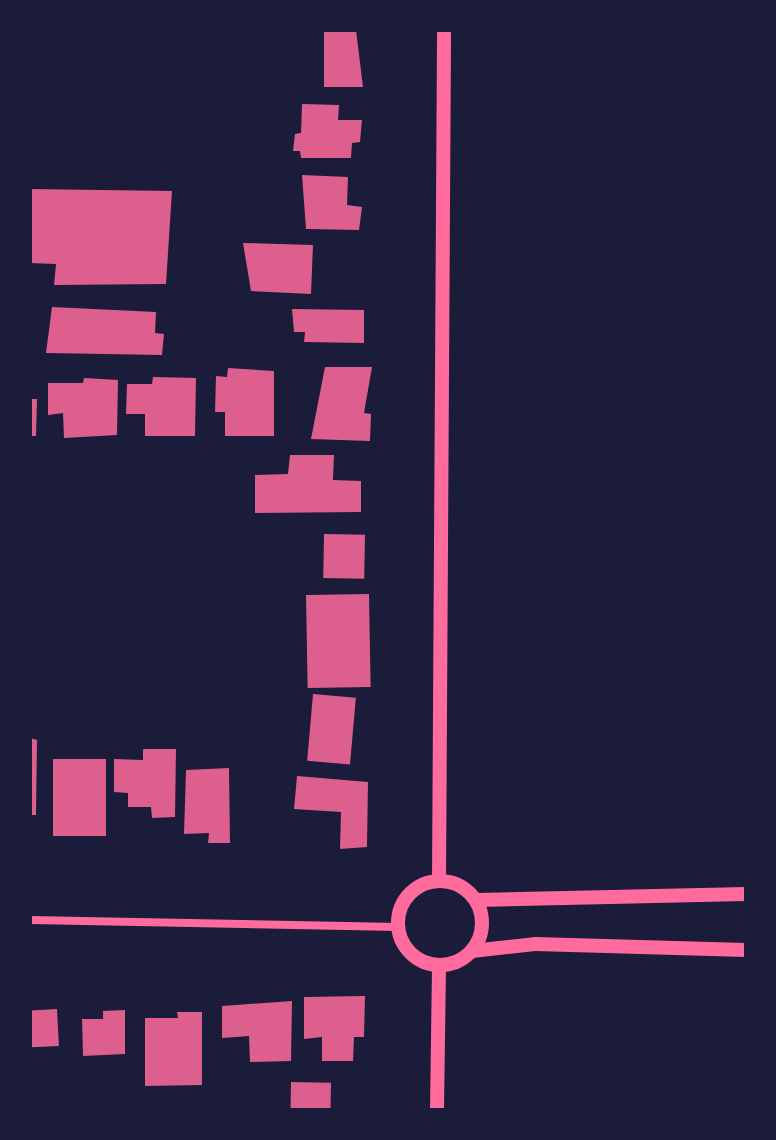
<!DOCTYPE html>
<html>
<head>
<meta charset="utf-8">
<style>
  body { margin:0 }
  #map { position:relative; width:776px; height:1140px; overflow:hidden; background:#1b1b3a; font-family:Poppins,sans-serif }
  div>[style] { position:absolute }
  .building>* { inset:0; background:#dd5f8e; transform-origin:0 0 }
  .minor>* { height:8px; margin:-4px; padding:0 4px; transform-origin:4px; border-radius:4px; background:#ff6b9d }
  .tertiary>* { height:14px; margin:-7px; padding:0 7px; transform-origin:7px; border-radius:7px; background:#ff6b9d }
  .tertiary>.ring { margin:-7px; padding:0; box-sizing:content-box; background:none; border:14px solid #ff6b9d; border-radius:50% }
  span { translate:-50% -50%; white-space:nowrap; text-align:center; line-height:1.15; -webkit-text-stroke:6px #1b1b3a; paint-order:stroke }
  .frame { position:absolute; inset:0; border:32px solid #1b1b3a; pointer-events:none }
</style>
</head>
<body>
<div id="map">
  <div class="building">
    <i style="clip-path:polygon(324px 30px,356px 30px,363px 87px,324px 87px)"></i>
    <i style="clip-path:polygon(302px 104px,339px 105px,338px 120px,362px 120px,360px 142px,352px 143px,351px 158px,301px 158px,300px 151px,293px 151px,295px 134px,301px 133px)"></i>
    <i style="clip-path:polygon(302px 175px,348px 177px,347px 205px,362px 207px,359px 230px,306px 229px)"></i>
    <i style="clip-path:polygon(30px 189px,172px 191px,166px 284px,54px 285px,56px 264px,30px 263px)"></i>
    <i style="clip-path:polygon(243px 243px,313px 245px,311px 294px,251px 291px)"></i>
    <i style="clip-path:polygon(52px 307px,156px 312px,155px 333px,164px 334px,162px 355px,46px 353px)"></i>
    <i style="clip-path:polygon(292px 309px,364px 310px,364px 343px,304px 342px,305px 332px,294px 332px)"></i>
    <i style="clip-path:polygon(325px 367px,372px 367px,364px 413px,371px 414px,370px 441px,311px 439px)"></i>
    <i style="clip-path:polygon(228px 368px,274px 371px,274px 436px,225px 436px,225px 412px,215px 412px,216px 376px,227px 377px)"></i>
    <i style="clip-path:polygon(153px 377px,196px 378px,195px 436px,145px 436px,145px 414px,126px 414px,127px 384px,152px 384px)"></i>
    <i style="clip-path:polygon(84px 378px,118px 380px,117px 435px,64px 438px,63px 413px,48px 415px,48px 383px,83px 383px)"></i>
    <i style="clip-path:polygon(30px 399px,37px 399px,36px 436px,30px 436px)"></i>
    <i style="clip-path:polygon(290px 455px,334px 455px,333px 480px,361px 481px,361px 512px,255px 513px,255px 475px,288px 474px)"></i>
    <i style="left:324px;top:534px;width:41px;height:44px;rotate:1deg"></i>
    <i style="left:369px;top:594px;width:93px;height:63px;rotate:89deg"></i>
    <i style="left:313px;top:694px;width:43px;height:67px;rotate:5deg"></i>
    <i style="clip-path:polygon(30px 738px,37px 740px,36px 815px,30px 815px)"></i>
    <i style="clip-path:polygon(143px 749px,176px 749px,175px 817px,152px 818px,151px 807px,128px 807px,128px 793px,114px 792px,114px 759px,143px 760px)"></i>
    <i style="left:53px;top:759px;width:53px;height:77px"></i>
    <i style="clip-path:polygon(229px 768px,230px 843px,208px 843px,209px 833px,184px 834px,186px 770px)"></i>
    <i style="clip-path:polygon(297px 776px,368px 782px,367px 847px,340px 849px,341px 812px,294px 809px)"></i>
    <i style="clip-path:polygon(365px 996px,364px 1037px,354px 1037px,353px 1061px,322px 1061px,322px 1037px,304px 1039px,304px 997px)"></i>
    <i style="clip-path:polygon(292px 1001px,291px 1061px,250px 1062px,249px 1036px,222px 1038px,222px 1006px)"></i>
    <i style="left:57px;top:1009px;width:37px;height:27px;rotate:87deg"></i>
    <i style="clip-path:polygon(125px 1010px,125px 1054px,83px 1056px,82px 1019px,103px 1019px,103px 1011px)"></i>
    <i style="clip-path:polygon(177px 1012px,202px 1012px,202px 1085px,145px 1086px,145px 1018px,178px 1018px)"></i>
    <i style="left:291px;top:1082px;width:40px;height:28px;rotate:1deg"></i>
  </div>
  <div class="minor">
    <i style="left:30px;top:920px;width:368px;rotate:1.1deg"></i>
  </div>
  <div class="tertiary">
    <i class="ring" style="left:398px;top:881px;width:70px;height:70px"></i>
    <i style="left:439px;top:881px;width:851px;rotate:-89.66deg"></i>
    <i style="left:477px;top:900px;width:269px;rotate:-1.3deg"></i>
    <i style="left:472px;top:951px;width:63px;rotate:-6.3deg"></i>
    <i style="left:535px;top:944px;width:211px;rotate:1.6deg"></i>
    <i style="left:437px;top:1110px;width:143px;rotate:-89.2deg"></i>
  </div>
  <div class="frame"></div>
</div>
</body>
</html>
